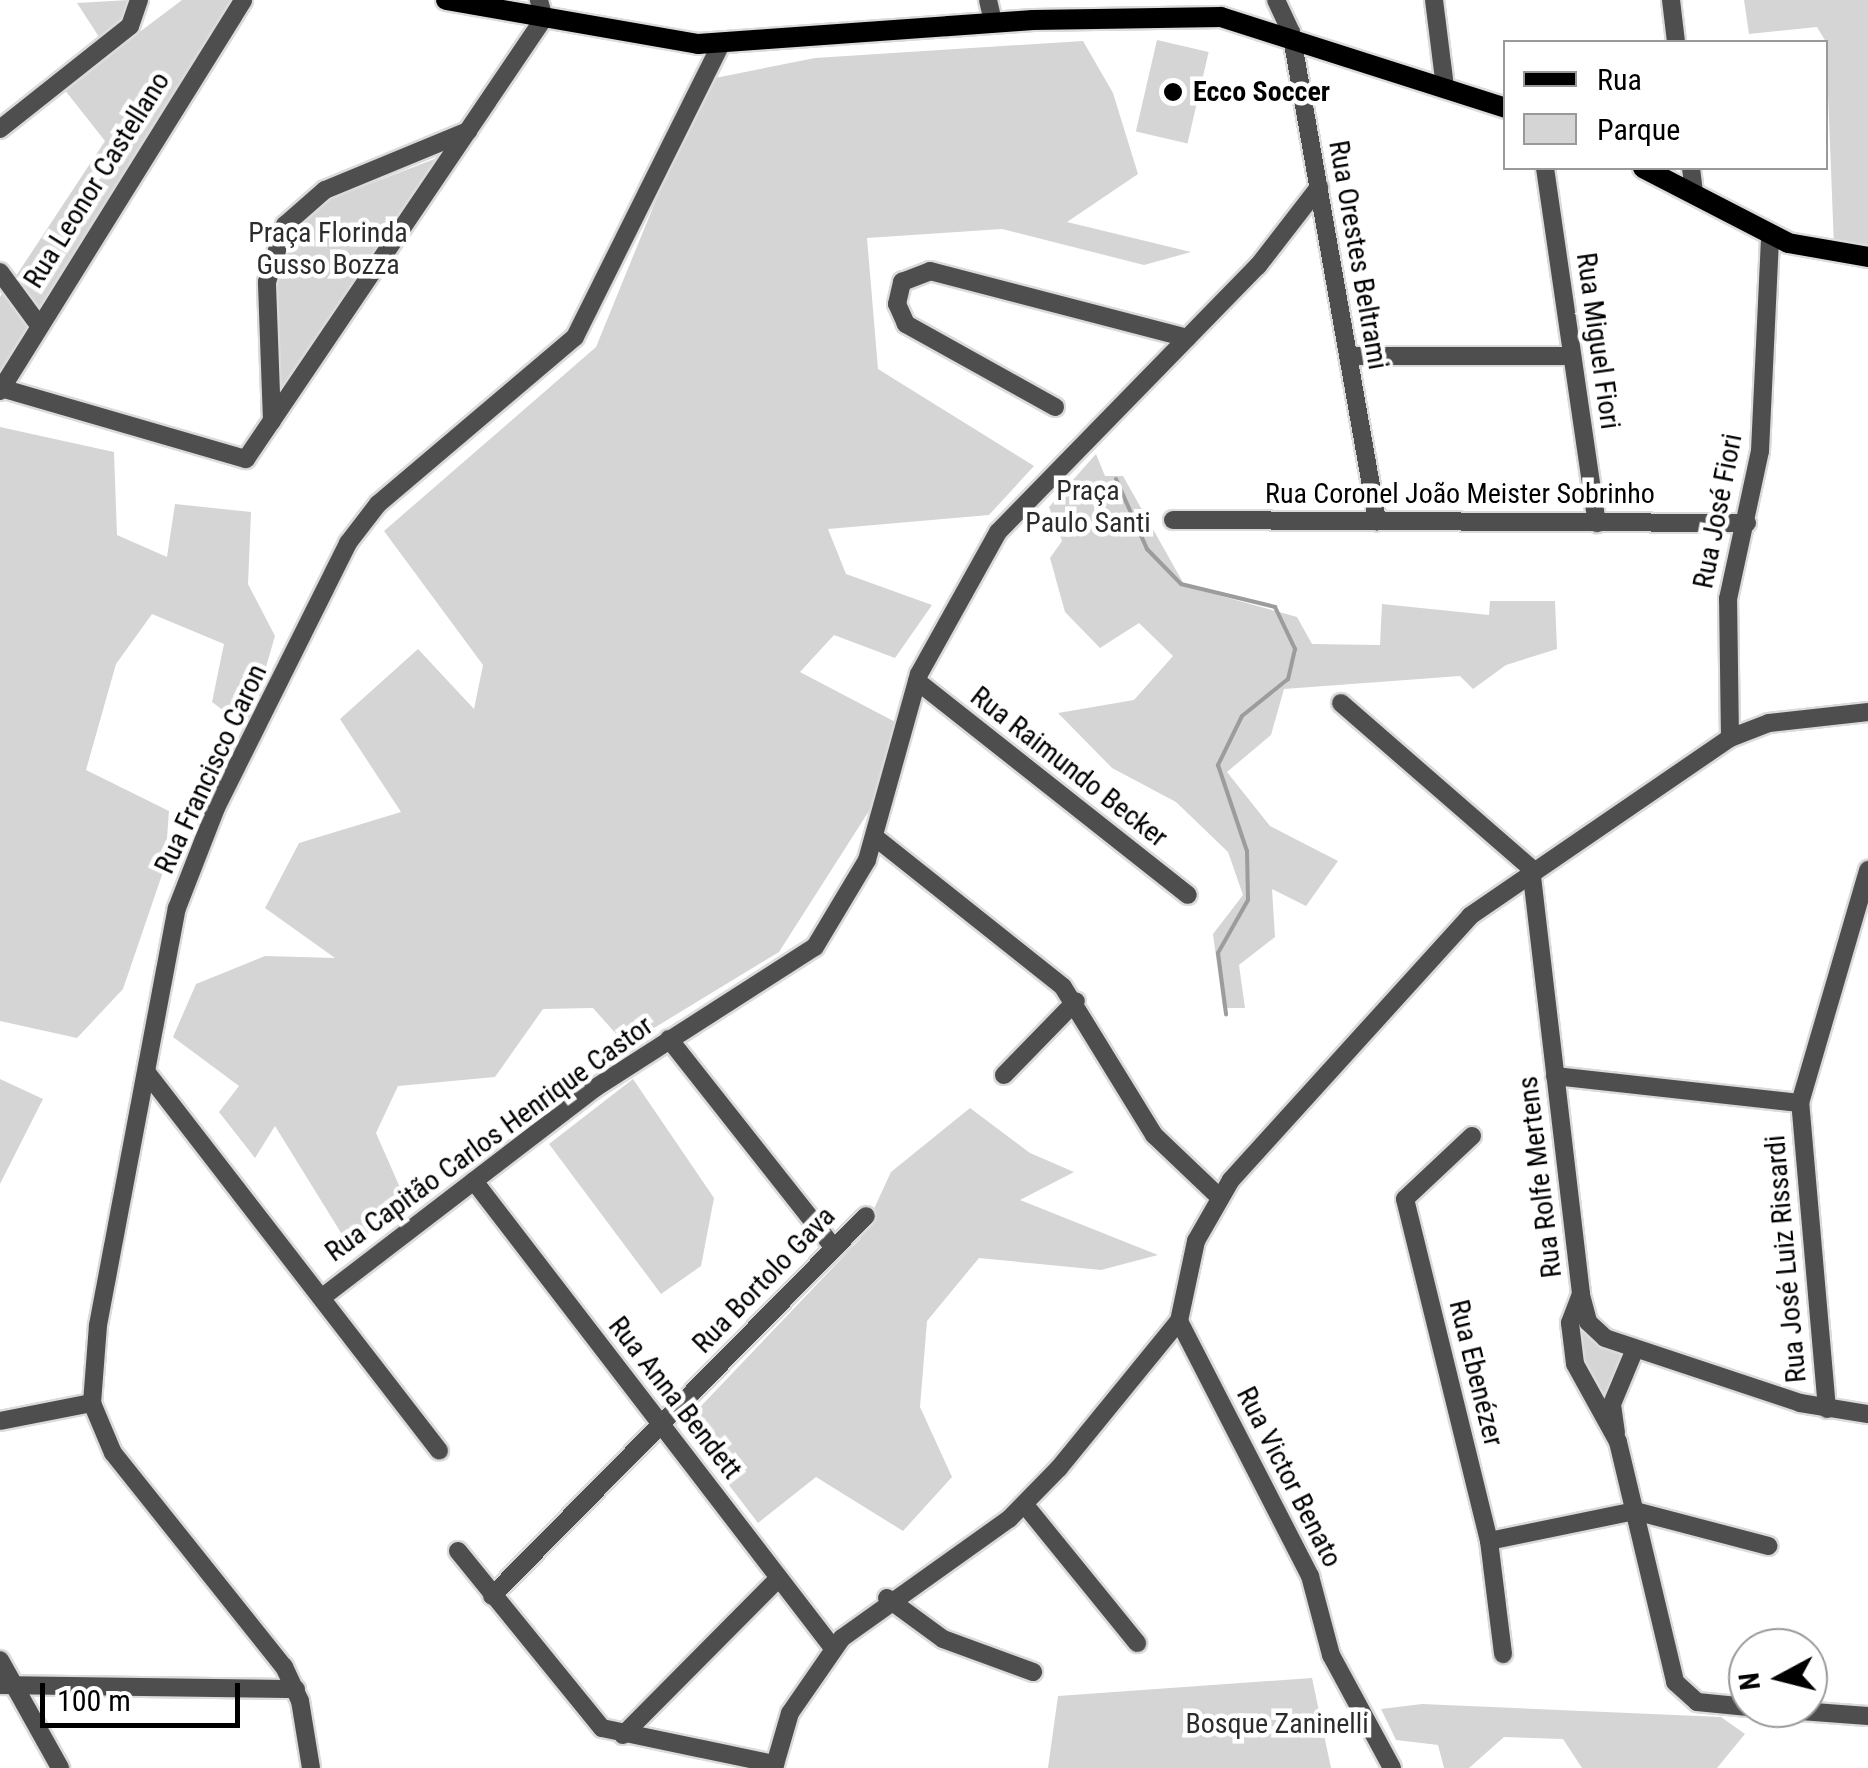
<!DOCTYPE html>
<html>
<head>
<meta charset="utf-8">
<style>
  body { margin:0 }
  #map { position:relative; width:1868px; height:1768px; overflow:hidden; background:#fff; font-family:"Roboto Condensed",sans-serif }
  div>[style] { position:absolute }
  .green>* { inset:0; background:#d5d5d5; transform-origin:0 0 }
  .stream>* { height:4px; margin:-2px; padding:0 2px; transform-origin:2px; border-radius:2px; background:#9c9c9c }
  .roads { filter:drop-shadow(2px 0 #dbdbdb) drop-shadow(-2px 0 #dbdbdb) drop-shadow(0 2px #dbdbdb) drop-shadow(0 -2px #dbdbdb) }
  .minor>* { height:18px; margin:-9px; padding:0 9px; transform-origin:9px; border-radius:9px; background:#4e4e4e }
  .major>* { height:20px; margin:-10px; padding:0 10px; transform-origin:10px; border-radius:10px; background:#000 }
  .dots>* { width:28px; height:28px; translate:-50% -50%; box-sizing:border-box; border:5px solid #fff; border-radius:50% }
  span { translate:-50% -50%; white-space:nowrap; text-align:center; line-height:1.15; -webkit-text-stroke:9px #fff; paint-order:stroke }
  .poi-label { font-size:28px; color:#000; font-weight:700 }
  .left { translate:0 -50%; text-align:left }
  .street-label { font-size:28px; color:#000 }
  .park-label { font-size:28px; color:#2c2c2c }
  .legend { position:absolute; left:1503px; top:40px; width:325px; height:130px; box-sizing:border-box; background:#fff; border:2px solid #999; margin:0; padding:12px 18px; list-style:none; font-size:30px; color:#000 }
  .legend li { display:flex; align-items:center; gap:20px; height:50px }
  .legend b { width:50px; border:2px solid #999 }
  .north { position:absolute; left:1728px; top:1628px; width:100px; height:100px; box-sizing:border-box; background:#fff; border:2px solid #999; border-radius:50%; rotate:263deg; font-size:28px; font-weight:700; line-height:40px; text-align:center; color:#000 }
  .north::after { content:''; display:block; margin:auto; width:35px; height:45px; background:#000; clip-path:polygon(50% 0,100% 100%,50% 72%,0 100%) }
  .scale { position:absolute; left:40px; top:1683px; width:200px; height:45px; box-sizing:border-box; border:5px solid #000; border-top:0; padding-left:12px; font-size:30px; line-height:35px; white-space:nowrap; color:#000; -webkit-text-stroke:8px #fff; paint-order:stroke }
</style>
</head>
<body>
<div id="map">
  <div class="green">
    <i style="clip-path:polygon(129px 0,126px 16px,101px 40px,77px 3px)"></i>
    <i style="clip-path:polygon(182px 0,237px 0,39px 311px,14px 279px,105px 141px,64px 89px)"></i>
    <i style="clip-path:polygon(1744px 0,1868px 0,1868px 249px,1834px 247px,1826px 42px,1817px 27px,1749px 34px)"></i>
    <i style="left:1157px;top:40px;width:53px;height:94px;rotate:13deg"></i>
    <i style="clip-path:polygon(1083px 41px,1113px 93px,1138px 174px,1067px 222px,1191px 252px,1144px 265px,1002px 229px,867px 238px,878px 369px,1034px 466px,989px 515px,828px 529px,846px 574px,932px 605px,895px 658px,834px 635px,800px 672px,901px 725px,876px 800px,779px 952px,626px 1045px,593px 1008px,543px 1009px,495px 1077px,398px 1086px,376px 1133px,405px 1199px,351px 1249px,275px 1126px,255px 1158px,219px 1112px,239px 1086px,173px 1037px,196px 984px,265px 956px,335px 958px,265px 908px,299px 843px,401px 812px,340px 719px,418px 649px,474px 709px,483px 665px,384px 531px,596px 347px,705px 80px,815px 58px)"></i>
    <i style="clip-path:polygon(437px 158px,280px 393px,277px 276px,299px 221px,320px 203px)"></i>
    <i style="clip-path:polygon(4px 290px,30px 323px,0 378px,0 297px)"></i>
    <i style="clip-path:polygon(0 427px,114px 452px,117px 535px,167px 557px,175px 504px,251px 512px,248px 584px,275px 636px,248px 729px,212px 702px,224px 644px,152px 614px,116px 664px,86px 770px,169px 811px,165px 866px,123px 989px,77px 1038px,0 1021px)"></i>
    <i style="clip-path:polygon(1096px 454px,1105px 476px,1123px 476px,1185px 586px,1297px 617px,1312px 644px,1380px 645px,1382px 604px,1489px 615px,1490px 601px,1555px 601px,1557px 649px,1506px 665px,1473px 689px,1460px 676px,1284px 689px,1271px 735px,1227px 772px,1270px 826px,1338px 861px,1306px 906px,1272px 889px,1275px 937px,1239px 965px,1245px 1008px,1223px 1008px,1213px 934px,1243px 895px,1228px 852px,1176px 802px,1112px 768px,1058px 713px,1134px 700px,1173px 656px,1139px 623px,1100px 648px,1065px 612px,1050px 558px,1062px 541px,1049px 507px)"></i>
    <i style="clip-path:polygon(0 1079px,43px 1099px,0 1184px)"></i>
    <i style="clip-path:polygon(633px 1079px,714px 1198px,701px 1266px,661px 1294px,549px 1144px)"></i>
    <i style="clip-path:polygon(970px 1108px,1030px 1153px,1074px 1172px,1020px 1200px,1158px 1255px,1101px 1270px,979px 1258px,927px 1321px,920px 1407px,952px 1477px,903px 1531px,816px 1477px,758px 1523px,683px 1425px,860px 1239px,891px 1172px)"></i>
    <i style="clip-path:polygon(1579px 1319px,1595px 1343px,1625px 1354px,1605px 1401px,1587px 1388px)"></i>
    <i style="clip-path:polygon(1312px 1678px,1331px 1768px,1048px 1768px,1058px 1696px)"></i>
    <i style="clip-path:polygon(1422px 1704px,1721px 1717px,1745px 1734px,1717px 1768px,1582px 1768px,1563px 1739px,1504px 1737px,1469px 1768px,1444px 1768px,1438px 1745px,1396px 1740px,1381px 1709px)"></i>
  </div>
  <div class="stream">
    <i style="left:1116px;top:479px;width:77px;rotate:66.1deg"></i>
    <i style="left:1147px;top:549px;width:49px;rotate:45.8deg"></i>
    <i style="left:1181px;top:584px;width:97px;rotate:13.7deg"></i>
    <i style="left:1275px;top:607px;width:47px;rotate:64.5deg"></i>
    <i style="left:1295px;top:649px;width:31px;rotate:103deg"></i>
    <i style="left:1288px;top:679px;width:59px;rotate:141.2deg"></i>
    <i style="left:1242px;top:716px;width:55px;rotate:116.1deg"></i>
    <i style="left:1218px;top:765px;width:91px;rotate:71.4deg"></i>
    <i style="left:1247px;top:851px;width:49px;rotate:88.8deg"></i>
    <i style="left:1248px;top:900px;width:61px;rotate:119.5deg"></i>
    <i style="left:1218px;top:953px;width:62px;rotate:82.5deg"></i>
  </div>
  <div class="roads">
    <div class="minor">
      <i style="left:988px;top:0;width:23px;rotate:77deg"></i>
      <i style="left:1276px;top:0;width:35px;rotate:65deg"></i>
      <i style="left:1291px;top:32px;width:497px;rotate:80deg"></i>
      <i style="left:1434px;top:0;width:88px;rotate:82.8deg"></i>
      <i style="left:1671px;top:0;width:42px;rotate:83.2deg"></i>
      <i style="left:0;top:129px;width:166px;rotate:-38.4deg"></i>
      <i style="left:130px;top:26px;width:28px;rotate:-71deg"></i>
      <i style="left:1545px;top:168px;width:359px;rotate:81.7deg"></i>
      <i style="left:1691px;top:168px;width:24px;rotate:83deg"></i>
      <i style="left:0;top:272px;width:64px;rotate:53.8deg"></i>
      <i style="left:1348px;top:356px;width:224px"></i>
      <i style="left:1px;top:388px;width:255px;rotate:16.2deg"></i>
      <i style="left:246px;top:459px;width:532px;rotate:-55.95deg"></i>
      <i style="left:544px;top:18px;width:19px;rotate:-106deg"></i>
      <i style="left:0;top:391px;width:460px;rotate:-58.1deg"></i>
      <i style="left:1055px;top:407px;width:171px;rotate:-150.9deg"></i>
      <i style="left:906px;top:324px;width:22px;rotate:-114deg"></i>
      <i style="left:897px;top:304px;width:23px;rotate:-77deg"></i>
      <i style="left:902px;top:282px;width:30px;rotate:-21deg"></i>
      <i style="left:930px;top:271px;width:266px;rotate:14.6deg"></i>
      <i style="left:272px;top:421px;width:139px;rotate:-92.1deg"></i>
      <i style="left:267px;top:282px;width:60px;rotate:-72.5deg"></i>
      <i style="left:285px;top:225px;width:53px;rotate:-41.2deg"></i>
      <i style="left:325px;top:190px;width:155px;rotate:-22.4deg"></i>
      <i style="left:1173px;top:520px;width:574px;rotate:0.3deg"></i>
      <i style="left:917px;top:681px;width:345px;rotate:38.3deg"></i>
      <i style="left:1341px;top:703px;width:252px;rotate:41deg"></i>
      <i style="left:1531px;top:868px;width:429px;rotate:83.3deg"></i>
      <i style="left:1581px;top:1294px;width:31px;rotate:111deg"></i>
      <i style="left:1570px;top:1323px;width:41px;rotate:83deg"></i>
      <i style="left:1575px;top:1364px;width:89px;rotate:61.1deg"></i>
      <i style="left:1618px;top:1442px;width:247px;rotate:76.6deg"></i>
      <i style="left:1675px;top:1682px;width:30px;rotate:42deg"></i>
      <i style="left:1697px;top:1702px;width:51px;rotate:5.6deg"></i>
      <i style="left:1730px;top:738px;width:139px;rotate:-90.8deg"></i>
      <i style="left:1728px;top:599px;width:151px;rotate:-77.8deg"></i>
      <i style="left:1760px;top:451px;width:216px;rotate:-87.3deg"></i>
      <i style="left:876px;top:838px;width:239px;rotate:38.5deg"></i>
      <i style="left:1063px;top:987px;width:174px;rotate:58.4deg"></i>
      <i style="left:1154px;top:1135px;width:90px;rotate:43.6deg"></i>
      <i style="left:669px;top:1039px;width:266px;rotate:51.7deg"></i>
      <i style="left:148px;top:1074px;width:476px;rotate:52.3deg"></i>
      <i style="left:1004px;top:1075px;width:103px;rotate:-45.8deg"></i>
      <i style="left:1555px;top:1076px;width:246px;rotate:6.3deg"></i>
      <i style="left:1472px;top:1136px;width:92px;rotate:136.8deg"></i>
      <i style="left:1405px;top:1199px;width:352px;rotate:76.2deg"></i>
      <i style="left:1489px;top:1541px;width:114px;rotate:82.9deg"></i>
      <i style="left:474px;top:1181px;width:589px;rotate:52.45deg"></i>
      <i style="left:1581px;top:1295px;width:28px;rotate:75deg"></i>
      <i style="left:1588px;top:1322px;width:23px;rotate:43deg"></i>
      <i style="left:1605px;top:1338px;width:206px;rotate:18.4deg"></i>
      <i style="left:1800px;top:1403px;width:69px;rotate:9.2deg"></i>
      <i style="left:324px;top:1296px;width:342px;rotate:-37.5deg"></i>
      <i style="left:595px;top:1088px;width:261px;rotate:-32.7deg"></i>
      <i style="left:815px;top:947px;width:101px;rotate:-59.1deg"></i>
      <i style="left:867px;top:860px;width:193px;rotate:-74.4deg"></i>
      <i style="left:919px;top:674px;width:162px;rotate:-60.9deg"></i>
      <i style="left:998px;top:532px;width:372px;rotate:-45.7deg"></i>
      <i style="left:1258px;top:266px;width:100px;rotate:-52.3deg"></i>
      <i style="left:1179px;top:1321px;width:287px;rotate:62.8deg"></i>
      <i style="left:1310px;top:1576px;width:82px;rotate:75.1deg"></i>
      <i style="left:1331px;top:1655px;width:128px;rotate:61.6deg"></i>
      <i style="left:1827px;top:1409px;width:307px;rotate:-95deg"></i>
      <i style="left:1800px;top:1103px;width:243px;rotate:-73.7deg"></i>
      <i style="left:0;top:1421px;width:94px;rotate:-11.1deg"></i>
      <i style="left:1616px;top:1433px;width:29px;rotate:-98deg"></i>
      <i style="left:1612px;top:1404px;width:60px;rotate:-67.3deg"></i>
      <i style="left:1025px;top:1505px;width:178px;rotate:50.9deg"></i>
      <i style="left:1489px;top:1541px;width:149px;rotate:-11.6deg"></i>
      <i style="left:1635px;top:1511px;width:138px;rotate:14.7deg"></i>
      <i style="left:458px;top:1551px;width:228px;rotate:50.9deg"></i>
      <i style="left:602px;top:1728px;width:177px;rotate:11.8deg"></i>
      <i style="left:492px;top:1596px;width:533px;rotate:-45.46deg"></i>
      <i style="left:887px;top:1598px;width:69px;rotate:36.2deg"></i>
      <i style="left:943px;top:1639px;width:96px;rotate:20.1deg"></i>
      <i style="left:0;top:1660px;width:124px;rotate:60.9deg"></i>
      <i style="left:0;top:1685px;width:296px;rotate:0.8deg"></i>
      <i style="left:1760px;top:1708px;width:108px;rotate:4.2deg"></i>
      <i style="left:623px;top:1735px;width:221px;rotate:-45.2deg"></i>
      <i style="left:311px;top:1768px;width:68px;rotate:-99.3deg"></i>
      <i style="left:300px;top:1701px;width:38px;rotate:-115deg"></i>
      <i style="left:284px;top:1667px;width:274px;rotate:-128.6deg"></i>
      <i style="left:113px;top:1453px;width:54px;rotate:-112.8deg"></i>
      <i style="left:92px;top:1403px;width:78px;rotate:-85.6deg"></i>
      <i style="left:98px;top:1325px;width:424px;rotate:-79.3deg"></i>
      <i style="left:177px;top:908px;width:107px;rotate:-68.7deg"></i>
      <i style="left:216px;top:808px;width:296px;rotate:-63.5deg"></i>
      <i style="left:348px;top:543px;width:49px;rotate:-52.4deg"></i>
      <i style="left:378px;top:504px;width:258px;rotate:-40.3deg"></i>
      <i style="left:575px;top:337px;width:327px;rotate:-63.5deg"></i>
      <i style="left:774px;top:1768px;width:57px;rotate:-73.8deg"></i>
      <i style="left:790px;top:1713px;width:91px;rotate:-55.3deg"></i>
      <i style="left:842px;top:1638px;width:205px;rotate:-35.5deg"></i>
      <i style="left:1009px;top:1519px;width:71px;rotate:-45.6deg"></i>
      <i style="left:1059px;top:1468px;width:190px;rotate:-50.8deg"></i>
      <i style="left:1179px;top:1321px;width:82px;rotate:-78deg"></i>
      <i style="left:1196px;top:1241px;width:70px;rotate:-60.2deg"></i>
      <i style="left:1231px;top:1180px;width:356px;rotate:-47.8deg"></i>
      <i style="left:1470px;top:916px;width:315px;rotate:-34.4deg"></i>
      <i style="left:1730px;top:738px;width:42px;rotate:-21deg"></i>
      <i style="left:1769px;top:723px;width:100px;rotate:-6.3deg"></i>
    </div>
    <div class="major">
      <i style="left:446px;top:0;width:256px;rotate:9.9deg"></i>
      <i style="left:698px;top:44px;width:336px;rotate:-4.1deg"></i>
      <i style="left:1033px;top:20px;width:188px;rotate:-0.9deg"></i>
      <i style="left:1221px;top:17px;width:299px;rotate:17.7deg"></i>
      <i style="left:1643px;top:168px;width:163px;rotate:27.3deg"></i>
      <i style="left:1788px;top:243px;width:81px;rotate:9.9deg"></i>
    </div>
  </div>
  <div class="dots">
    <i style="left:1173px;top:92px;background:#000"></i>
  </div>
  <div class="poi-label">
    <span class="left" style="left:1193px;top:92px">Ecco Soccer</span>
  </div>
  <div class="street-label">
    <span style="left:97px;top:180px;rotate:-58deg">Rua Leonor Castellano</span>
    <span style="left:1358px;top:255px;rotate:80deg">Rua Orestes Beltrami</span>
    <span style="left:1598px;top:341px;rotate:82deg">Rua Miguel Fiori</span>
    <span style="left:1460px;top:494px">Rua Coronel João Meister Sobrinho</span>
    <span style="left:1718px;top:511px;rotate:-79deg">Rua José Fiori</span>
    <span style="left:1069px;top:767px;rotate:38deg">Rua Raimundo Becker</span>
    <span style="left:211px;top:769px;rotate:-65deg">Rua Francisco Caron</span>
    <span style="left:489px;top:1139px;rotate:-36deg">Rua Capitão Carlos Henrique Castor</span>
    <span style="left:1540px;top:1177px;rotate:-97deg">Rua Rolfe Mertens</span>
    <span style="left:1786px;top:1259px;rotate:-95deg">Rua José Luiz Rissardi</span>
    <span style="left:764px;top:1280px;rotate:-46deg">Rua Bortolo Gava</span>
    <span style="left:1476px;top:1373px;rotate:76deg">Rua Ebenézer</span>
    <span style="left:675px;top:1398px;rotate:52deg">Rua Anna Bendett</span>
    <span style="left:1289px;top:1477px;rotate:63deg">Rua Victor Benato</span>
  </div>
  <div class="park-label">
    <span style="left:328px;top:249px">Praça Florinda<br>Gusso Bozza</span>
    <span style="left:1088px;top:507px">Praça<br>Paulo Santi</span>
    <span style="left:1277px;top:1724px">Bosque Zaninelli</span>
  </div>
  <ul class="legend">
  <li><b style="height:12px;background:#000"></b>Rua</li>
  <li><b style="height:28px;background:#d5d5d5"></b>Parque</li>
  </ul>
  <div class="north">N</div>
  <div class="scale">100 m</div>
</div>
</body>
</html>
